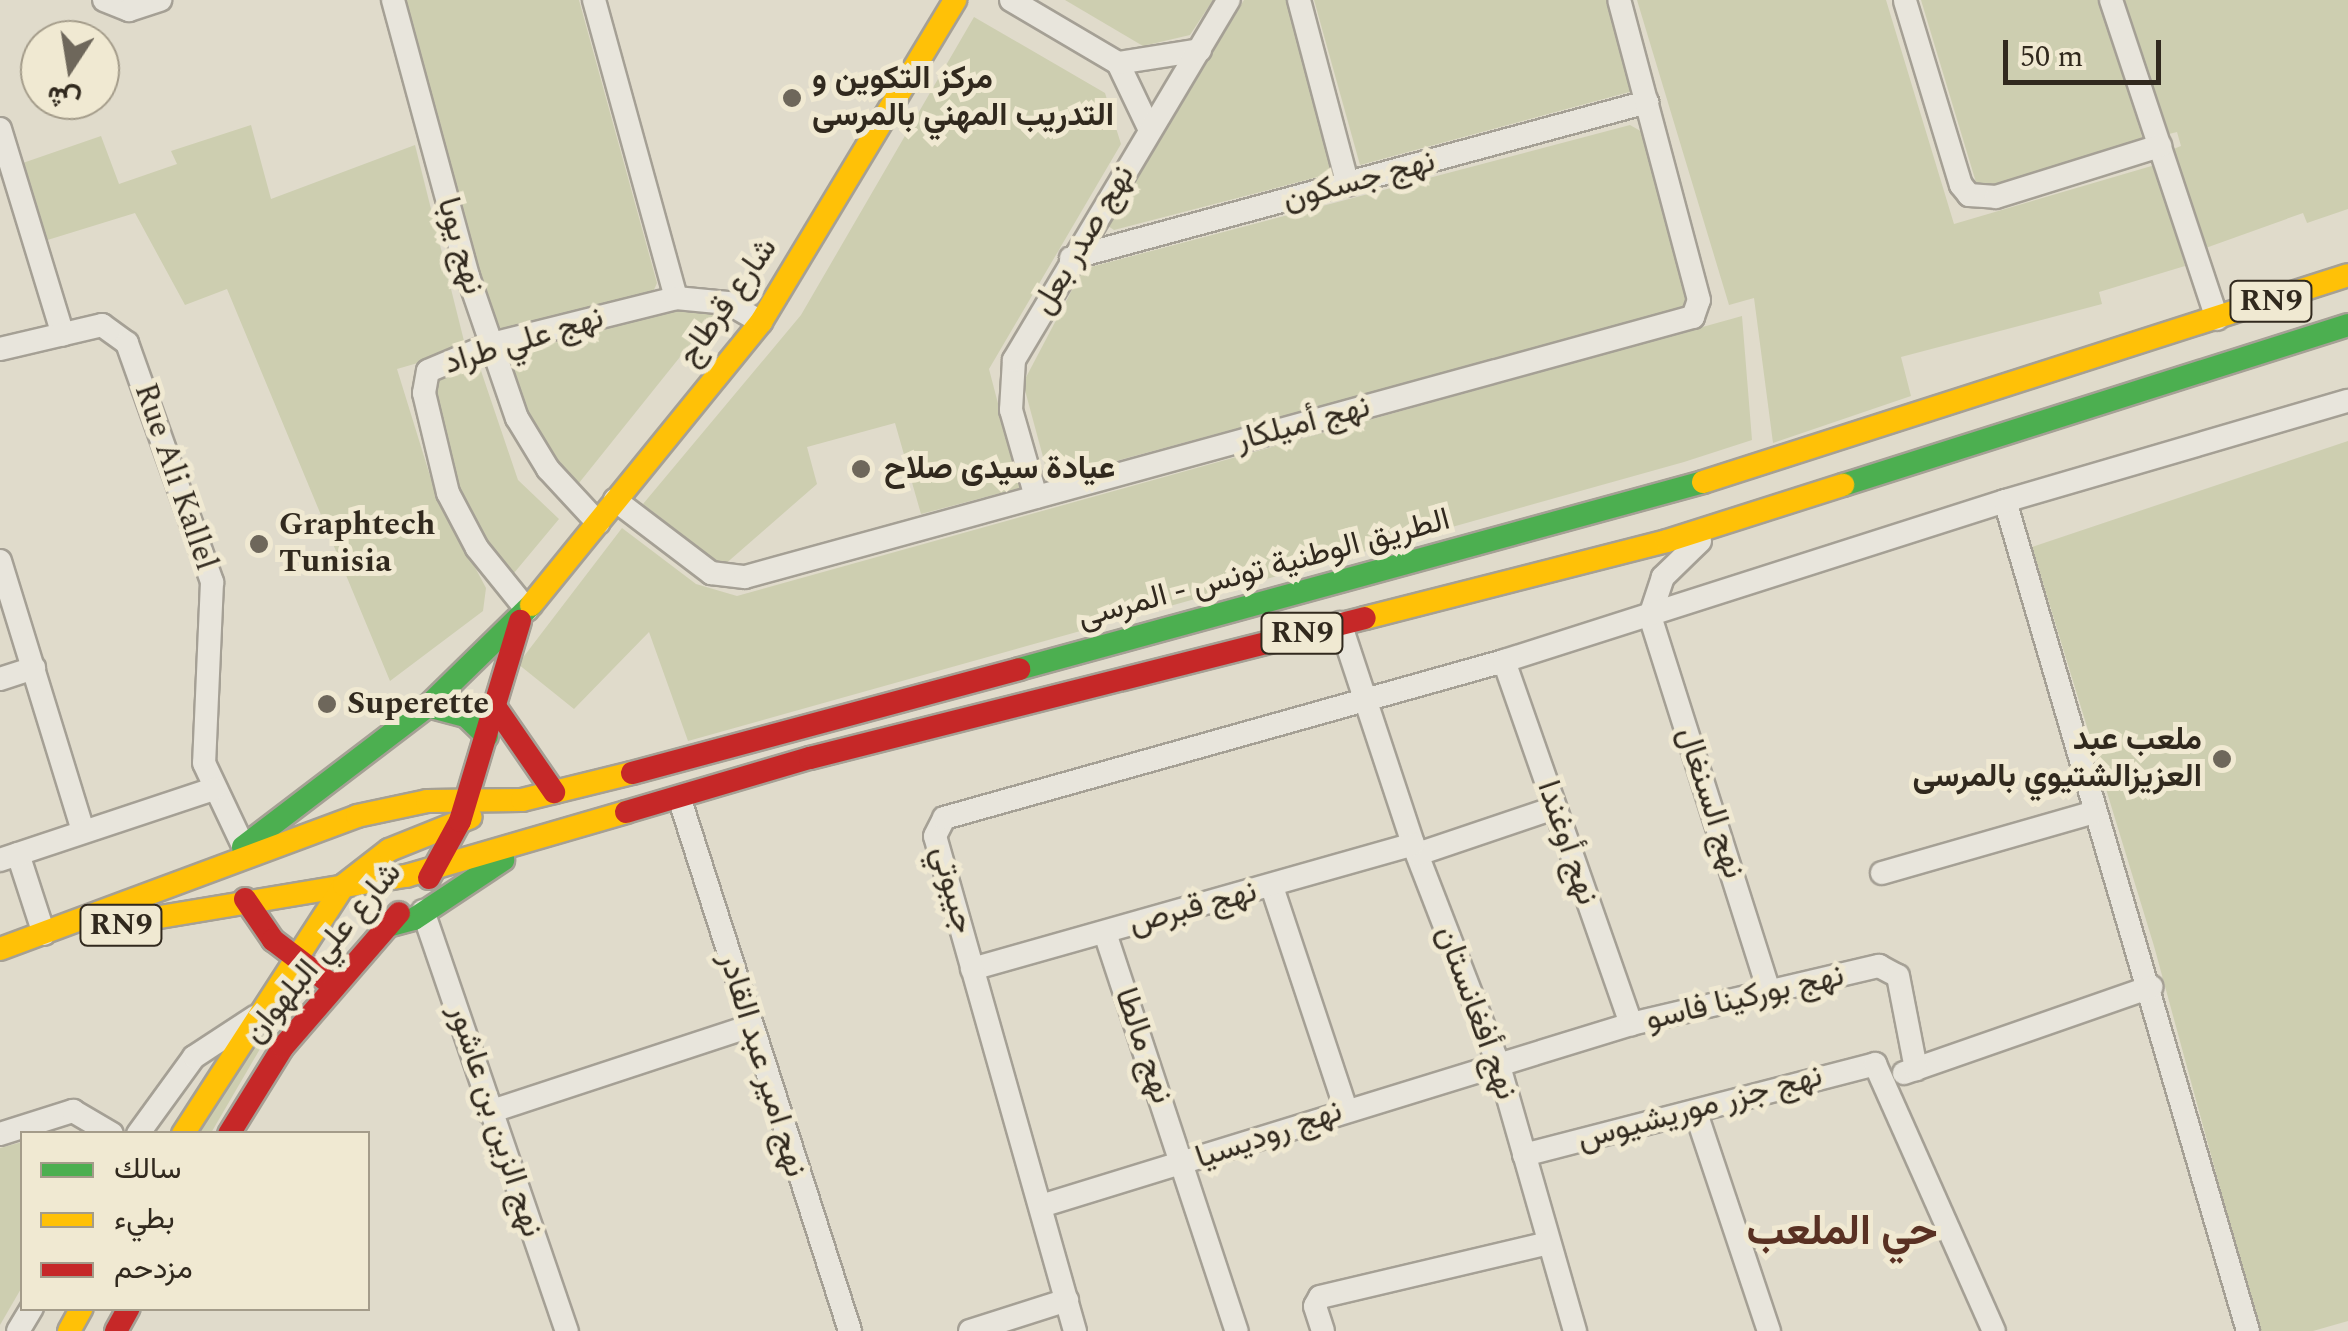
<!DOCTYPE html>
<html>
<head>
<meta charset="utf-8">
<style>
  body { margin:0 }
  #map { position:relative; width:2348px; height:1331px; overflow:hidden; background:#e0dbcb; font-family:Spectral,Vazirmatn,serif }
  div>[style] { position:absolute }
  .green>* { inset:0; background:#cdceb0 }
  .roads { filter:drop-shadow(2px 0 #a5a095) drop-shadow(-2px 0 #a5a095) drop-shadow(0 2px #a5a095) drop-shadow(0 -2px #a5a095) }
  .street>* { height:22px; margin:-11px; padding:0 11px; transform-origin:11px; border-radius:11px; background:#e8e5dc }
  .fast>* { height:22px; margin:-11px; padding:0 11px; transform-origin:11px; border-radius:11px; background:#4caf50 }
  .slow>* { height:22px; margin:-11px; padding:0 11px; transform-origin:11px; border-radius:11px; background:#ffc107 }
  .jam>* { height:22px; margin:-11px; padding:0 11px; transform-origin:11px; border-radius:11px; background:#c62828 }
  .dots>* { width:28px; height:28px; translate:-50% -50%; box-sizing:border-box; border:5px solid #f0e9d2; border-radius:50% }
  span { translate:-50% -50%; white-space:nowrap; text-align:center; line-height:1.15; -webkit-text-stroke:10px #f0e9d2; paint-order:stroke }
  .shield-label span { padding:2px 8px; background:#f0e9d2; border:2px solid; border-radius:8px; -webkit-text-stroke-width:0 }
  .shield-label { font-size:30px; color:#31291e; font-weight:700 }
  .poi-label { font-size:32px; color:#31291e; font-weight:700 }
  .left { translate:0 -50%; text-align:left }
  .right { translate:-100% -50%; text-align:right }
  .street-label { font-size:32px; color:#31291e }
  .district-label { font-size:42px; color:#593123; font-weight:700 }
  .legend { position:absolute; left:20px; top:1131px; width:350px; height:180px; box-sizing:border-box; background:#f0e9d2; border:2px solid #a49c8a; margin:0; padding:12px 18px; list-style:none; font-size:30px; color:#31291e }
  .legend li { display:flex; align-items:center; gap:20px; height:50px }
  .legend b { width:50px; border:2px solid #a49c8a }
  .north { position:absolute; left:20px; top:20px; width:100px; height:100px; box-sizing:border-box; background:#f0e9d2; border:2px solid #a49c8a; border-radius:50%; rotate:192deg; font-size:28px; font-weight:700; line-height:40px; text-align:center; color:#31291e }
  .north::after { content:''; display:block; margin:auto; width:35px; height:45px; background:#6e675b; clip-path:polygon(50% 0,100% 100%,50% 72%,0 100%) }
  .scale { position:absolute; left:2003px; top:40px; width:158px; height:45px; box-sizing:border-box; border:5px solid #31291e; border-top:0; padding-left:12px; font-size:30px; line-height:35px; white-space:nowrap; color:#31291e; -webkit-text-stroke:8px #f0e9d2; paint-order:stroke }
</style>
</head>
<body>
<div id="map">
  <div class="green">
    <i style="clip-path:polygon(402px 0,579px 0,657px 283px,653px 292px,497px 331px,488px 325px)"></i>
    <i style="clip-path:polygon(1065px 0,1213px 0,1190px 35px,1143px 46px)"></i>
    <i style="clip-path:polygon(1244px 0,1286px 0,1333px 173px,1114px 230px,1105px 224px)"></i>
    <i style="clip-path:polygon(1314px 0,1608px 0,1633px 91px,1360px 165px)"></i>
    <i style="clip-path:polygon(1637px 0,1886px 0,1954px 224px,2155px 165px,2185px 266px,2099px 292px,2102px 304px,1901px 357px,1911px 396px,1773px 443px,1754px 298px,1729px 305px)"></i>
    <i style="clip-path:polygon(1921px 0,2100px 0,2143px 140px,1978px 189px)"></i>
    <i style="clip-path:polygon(2124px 0,2348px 0,2348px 209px,2307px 223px,2303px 213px,2200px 250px,2171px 150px,2181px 146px,2177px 132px,2165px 135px)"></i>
    <i style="clip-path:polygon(974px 17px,1105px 93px,1121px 144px,989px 369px,1020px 488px,921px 514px,895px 423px,807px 447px,817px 484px,723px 566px,643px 504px,801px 315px)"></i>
    <i style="clip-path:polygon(251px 125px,271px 199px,415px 145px,466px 349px,397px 369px,435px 492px,486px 588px,483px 611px,390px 681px,227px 289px,185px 305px,135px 213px,41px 242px,17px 165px,101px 136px,119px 184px,177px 164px,171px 151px)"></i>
    <i style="clip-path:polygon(1630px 125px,1644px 133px,1691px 306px,1049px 479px,1023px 383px,1083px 269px)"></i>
    <i style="clip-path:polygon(689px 306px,716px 312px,579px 483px,544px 462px,511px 364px,519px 351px)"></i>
    <i style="clip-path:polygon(1742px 316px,1752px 440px,1684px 462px,688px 741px,649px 632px,574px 709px,518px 664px,622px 528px,696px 584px,737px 596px)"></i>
    <i style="clip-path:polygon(478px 362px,518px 480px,559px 519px,514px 573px,495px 567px,462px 514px,421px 377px)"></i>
    <i style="clip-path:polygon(2348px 441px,2348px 1321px,2313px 1331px,2259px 1331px,2154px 946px,2032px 547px)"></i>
    <i style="clip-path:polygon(299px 982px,211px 1133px,195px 1134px)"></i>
    <i style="clip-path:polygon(22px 1142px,22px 1287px,0 1325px,0 1148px)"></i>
  </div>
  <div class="roads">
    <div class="street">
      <i style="left:104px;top:0;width:27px;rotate:22deg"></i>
      <i style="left:129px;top:10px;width:33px;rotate:-18deg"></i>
      <i style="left:393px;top:0;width:286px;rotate:74.8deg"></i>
      <i style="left:468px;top:276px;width:150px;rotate:71deg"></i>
      <i style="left:517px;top:418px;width:60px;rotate:58.7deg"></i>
      <i style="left:548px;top:469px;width:74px;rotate:47.2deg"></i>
      <i style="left:594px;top:0;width:309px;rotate:74.6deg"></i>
      <i style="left:1011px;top:0;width:124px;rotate:30.5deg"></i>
      <i style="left:1118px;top:63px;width:74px;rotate:64.5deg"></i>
      <i style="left:1299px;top:0;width:191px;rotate:75.2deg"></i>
      <i style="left:2111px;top:0;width:336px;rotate:71.6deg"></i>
      <i style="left:1905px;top:1px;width:192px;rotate:73.1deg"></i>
      <i style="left:1961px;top:185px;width:13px;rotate:51deg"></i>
      <i style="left:1969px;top:195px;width:27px;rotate:4deg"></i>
      <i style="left:1996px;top:197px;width:172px;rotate:-17.3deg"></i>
      <i style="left:1118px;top:63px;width:83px;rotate:-9deg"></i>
      <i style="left:0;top:129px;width:215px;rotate:73deg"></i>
      <i style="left:1071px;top:258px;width:597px;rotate:-15.15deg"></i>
      <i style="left:0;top:349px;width:105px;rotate:-13.2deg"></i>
      <i style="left:102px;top:325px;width:31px;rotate:36deg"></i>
      <i style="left:127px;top:343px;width:254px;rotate:70.4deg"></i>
      <i style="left:212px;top:582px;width:181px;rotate:92.5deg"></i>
      <i style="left:204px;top:763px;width:103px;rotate:64.7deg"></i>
      <i style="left:1036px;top:497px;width:91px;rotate:-106deg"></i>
      <i style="left:1011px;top:410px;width:50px;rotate:-86.6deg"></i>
      <i style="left:1014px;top:360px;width:419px;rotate:-59.2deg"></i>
      <i style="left:615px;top:500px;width:121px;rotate:37.2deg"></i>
      <i style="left:711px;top:573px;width:34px;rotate:7deg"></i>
      <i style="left:745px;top:577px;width:983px;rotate:-15.34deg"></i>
      <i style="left:1693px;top:317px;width:18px;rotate:-71deg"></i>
      <i style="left:1699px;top:300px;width:310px;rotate:-104.9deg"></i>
      <i style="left:2005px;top:501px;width:865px;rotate:73.68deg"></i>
      <i style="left:1700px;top:541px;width:52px;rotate:135.8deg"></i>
      <i style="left:1663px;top:577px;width:41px;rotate:108.4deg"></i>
      <i style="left:1650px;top:616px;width:393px;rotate:72.4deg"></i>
      <i style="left:0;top:561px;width:282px;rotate:72.9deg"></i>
      <i style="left:527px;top:610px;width:80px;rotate:-128.9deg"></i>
      <i style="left:477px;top:548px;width:62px;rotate:-117.8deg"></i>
      <i style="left:448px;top:493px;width:103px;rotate:-103.5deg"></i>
      <i style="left:424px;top:393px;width:22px;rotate:-80deg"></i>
      <i style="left:428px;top:371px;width:69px;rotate:-22.9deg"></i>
      <i style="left:492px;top:344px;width:190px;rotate:-14deg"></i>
      <i style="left:676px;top:298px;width:52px;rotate:5.5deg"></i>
      <i style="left:728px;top:303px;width:38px;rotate:30deg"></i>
      <i style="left:1340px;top:623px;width:233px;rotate:71.7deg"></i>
      <i style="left:1413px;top:844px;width:238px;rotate:68.8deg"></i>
      <i style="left:1499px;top:1066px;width:276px;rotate:74deg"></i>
      <i style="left:1504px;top:661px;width:385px;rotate:70.7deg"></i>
      <i style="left:0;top:679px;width:36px;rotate:-18deg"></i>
      <i style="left:679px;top:797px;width:561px;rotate:72.24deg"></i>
      <i style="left:18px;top:854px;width:84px;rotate:72deg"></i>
      <i style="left:1418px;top:854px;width:144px;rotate:-18.7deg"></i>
      <i style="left:0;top:860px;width:225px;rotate:-18.4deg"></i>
      <i style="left:1882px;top:873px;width:222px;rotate:-16deg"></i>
      <i style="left:1272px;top:887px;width:234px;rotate:71.6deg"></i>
      <i style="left:423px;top:911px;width:444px;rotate:71.1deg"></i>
      <i style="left:1105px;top:933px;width:419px;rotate:71.7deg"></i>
      <i style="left:972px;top:969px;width:458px;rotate:-15.8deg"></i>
      <i style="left:1904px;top:1073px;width:262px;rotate:-19.2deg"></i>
      <i style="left:489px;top:1112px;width:276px;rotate:-18.2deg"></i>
      <i style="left:1696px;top:1113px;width:230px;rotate:71.5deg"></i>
      <i style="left:0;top:1134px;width:77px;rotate:-17.5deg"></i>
      <i style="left:73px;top:1111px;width:45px;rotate:30.5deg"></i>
      <i style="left:138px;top:1134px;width:95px;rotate:-54deg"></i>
      <i style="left:194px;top:1057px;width:73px;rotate:-33.3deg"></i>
      <i style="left:1524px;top:1155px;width:363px;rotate:-14.5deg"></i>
      <i style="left:1875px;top:1064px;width:292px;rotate:66deg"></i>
      <i style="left:1041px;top:1206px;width:617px;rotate:-17.14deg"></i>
      <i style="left:1631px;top:1024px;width:255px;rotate:-13.2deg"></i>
      <i style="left:1879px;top:966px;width:21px;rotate:28deg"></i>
      <i style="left:1898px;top:976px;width:95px;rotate:79deg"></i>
      <i style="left:18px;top:1331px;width:27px;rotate:-59deg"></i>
      <i style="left:970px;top:1331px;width:102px;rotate:-17.7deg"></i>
      <i style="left:1075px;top:1331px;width:514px;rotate:-105.79deg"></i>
      <i style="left:935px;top:836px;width:20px;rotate:-63deg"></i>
      <i style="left:944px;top:818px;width:582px;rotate:-15.66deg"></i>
      <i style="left:1504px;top:661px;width:526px;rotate:-17.71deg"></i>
      <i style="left:2005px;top:501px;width:357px;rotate:-16.3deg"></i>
      <i style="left:1323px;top:1331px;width:26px;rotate:-108deg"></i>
      <i style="left:1315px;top:1306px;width:10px;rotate:-61deg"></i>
      <i style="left:1320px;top:1297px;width:235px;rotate:-13.3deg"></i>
    </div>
    <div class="fast">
      <i style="left:1843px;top:485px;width:530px;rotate:-17.58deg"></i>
      <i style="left:1019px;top:669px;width:709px;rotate:-15.29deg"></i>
      <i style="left:428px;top:706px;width:39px;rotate:15deg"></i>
      <i style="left:466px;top:716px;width:29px;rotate:44deg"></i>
      <i style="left:243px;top:847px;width:233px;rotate:-37.3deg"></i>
      <i style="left:428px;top:706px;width:144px;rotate:-44.4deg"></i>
      <i style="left:387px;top:926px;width:28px;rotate:-15deg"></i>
      <i style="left:414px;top:919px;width:107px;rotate:-33.5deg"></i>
    </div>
    <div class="slow">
      <i style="left:1703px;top:482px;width:677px;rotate:-17.79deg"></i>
      <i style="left:531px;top:605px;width:365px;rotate:-50.9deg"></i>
      <i style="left:761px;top:322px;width:376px;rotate:-58.9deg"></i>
      <i style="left:1365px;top:618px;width:312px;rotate:-14.3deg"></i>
      <i style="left:1667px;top:541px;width:185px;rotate:-17.7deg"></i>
      <i style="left:142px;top:920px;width:268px;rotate:-9.5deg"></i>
      <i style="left:406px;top:876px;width:229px;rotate:-16.2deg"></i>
      <i style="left:0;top:949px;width:381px;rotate:-20.4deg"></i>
      <i style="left:357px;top:816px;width:72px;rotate:-12.1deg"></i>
      <i style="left:427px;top:801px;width:95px;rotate:-0.6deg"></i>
      <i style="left:522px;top:800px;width:113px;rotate:-13.8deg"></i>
      <i style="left:183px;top:1134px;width:297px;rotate:-57.1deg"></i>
      <i style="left:344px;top:885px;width:57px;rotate:-37.9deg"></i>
      <i style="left:389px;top:850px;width:88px;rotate:-21.9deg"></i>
      <i style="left:69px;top:1331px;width:26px;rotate:-61deg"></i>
    </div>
    <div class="jam">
      <i style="left:494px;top:705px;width:106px;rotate:55.4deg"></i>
      <i style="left:632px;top:773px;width:401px;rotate:-15deg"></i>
      <i style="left:626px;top:812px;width:192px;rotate:-16.4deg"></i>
      <i style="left:810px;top:758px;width:572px;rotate:-14.16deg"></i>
      <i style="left:429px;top:878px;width:65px;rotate:-61.5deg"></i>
      <i style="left:460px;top:821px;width:209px;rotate:-73.3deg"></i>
      <i style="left:245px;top:899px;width:50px;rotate:55.7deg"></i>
      <i style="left:273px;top:940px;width:74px;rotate:37.3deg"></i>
      <i style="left:229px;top:1134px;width:102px;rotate:-58.2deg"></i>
      <i style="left:283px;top:1047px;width:177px;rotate:-49.1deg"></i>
      <i style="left:116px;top:1331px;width:26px;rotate:-61deg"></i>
    </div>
  </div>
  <div class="dots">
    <i style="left:792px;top:98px;background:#6e675b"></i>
    <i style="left:861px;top:469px;background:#6e675b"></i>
    <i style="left:259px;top:544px;background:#6e675b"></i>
    <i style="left:327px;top:704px;background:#6e675b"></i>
    <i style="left:2222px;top:759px;background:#6e675b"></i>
  </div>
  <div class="shield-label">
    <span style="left:2271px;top:301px">RN9</span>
    <span style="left:1302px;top:633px">RN9</span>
    <span style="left:121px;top:925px">RN9</span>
  </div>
  <div class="poi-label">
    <span class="left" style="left:812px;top:98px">مركز التكوين و<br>التدريب المهني بالمرسى</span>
    <span class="left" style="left:884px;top:469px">عيادة سيدى صلاح</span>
    <span class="left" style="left:279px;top:544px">Graphtech<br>Tunisia</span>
    <span class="left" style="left:347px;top:704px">Superette</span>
    <span class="right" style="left:2202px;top:759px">ملعب عبد<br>العزيزالشتيوي بالمرسى</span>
  </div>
  <div class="street-label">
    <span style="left:1359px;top:181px;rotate:-15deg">نهج جسكون</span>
    <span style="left:1084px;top:240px;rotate:-59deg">نهج صدر بعل</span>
    <span style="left:460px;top:246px;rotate:74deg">نهج يوبا</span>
    <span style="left:728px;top:302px;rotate:-55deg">شارع قرطاج</span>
    <span style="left:524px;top:341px;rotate:-17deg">نهج علي طراد</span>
    <span style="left:1303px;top:424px;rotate:-15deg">نهج أميلكار</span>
    <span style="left:175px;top:477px;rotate:71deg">Rue Ali Kallel</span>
    <span style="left:1264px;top:569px;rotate:-15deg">الطريق الوطنية تونس - المرسى</span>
    <span style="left:1710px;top:803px;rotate:72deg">نهج السنغال</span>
    <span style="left:1567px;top:843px;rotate:71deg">نهج أوغندا</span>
    <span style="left:952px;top:890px;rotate:75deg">جيبوتي</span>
    <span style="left:1193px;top:908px;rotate:-15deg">نهج قبرص</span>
    <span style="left:323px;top:953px;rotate:-50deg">شارع علي البلهوان</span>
    <span style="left:1745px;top:998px;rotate:-13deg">نهج بوركينا فاسو</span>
    <span style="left:1476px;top:1013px;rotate:70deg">نهج أفغانستان</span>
    <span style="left:1143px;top:1046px;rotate:71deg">نهج مالطا</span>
    <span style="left:762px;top:1065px;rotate:73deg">نهج امير عبد القادر</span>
    <span style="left:1700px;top:1108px;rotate:-15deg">نهج جزر موريشيوس</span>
    <span style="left:495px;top:1121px;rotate:72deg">نهج الزين بن عاشور</span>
    <span style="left:1269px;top:1135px;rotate:-19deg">نهج روديسيا</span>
  </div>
  <div class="district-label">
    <span style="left:1842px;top:1232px">حي الملعب</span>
  </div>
  <ul class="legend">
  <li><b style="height:12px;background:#4caf50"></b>سالك</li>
  <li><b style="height:12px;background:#ffc107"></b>بطيء</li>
  <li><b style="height:12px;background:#c62828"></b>مزدحم</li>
  </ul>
  <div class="north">ش</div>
  <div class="scale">50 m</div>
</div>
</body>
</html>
